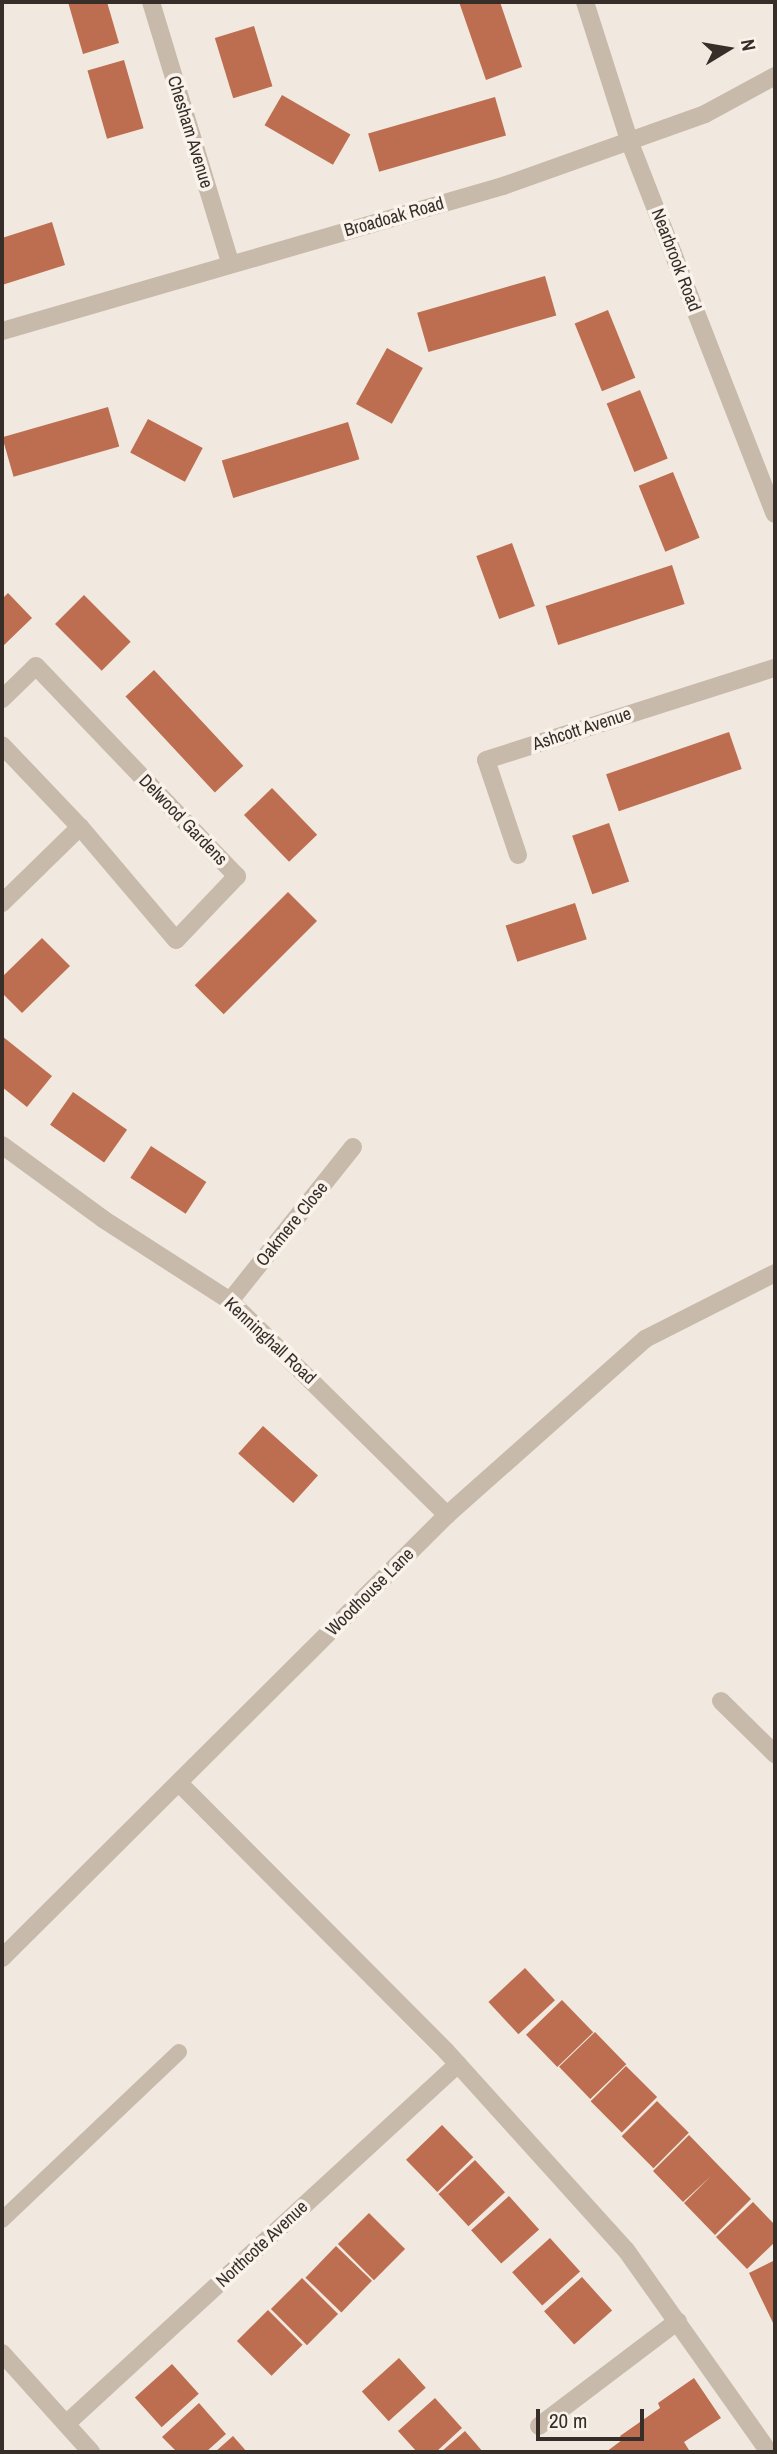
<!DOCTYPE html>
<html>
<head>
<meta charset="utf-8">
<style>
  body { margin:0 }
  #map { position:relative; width:777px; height:2454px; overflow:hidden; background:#f1e9df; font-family:"Archivo Narrow",sans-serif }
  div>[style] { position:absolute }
  .building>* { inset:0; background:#bd6e50; transform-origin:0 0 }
  .service>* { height:16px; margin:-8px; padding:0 8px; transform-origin:8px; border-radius:8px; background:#c8baab }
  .minor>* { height:18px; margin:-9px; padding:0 9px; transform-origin:9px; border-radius:9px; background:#c8baab }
  .tertiary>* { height:18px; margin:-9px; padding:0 9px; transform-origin:9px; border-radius:9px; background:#c8baab }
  span { translate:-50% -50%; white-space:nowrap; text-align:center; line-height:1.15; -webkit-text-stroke:7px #f9f3eb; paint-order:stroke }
  .street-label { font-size:18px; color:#372e2a }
  .frame { position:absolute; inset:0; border:4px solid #372e2a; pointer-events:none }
  .north { position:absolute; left:693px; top:14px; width:70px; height:70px; -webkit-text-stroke:5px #f9f3eb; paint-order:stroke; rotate:79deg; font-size:19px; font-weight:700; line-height:28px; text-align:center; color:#372e2a }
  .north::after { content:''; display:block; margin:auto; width:24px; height:32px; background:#372e2a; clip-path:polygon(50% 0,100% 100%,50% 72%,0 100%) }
  .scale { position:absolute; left:536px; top:2409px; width:108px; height:32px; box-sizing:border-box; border:4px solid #372e2a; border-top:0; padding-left:9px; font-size:21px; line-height:24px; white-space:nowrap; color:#372e2a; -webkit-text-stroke:5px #f9f3eb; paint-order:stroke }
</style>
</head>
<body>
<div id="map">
  <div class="building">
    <i style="clip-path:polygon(68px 2px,107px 2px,119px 43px,83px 54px)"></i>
    <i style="clip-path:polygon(459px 2px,500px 2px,522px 67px,486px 80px)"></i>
    <i style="left:254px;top:26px;width:63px;height:41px;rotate:73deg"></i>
    <i style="left:124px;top:60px;width:71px;height:38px;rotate:74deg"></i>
    <i style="left:282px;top:95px;width:79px;height:35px;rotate:30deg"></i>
    <i style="left:495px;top:97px;width:40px;height:132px;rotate:74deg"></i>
    <i style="clip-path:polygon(52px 222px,65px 265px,2px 285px,2px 238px)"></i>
    <i style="left:545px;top:276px;width:41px;height:133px;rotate:74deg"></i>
    <i style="left:608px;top:310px;width:73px;height:36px;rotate:68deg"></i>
    <i style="left:387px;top:348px;width:41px;height:64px;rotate:29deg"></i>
    <i style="left:640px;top:390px;width:74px;height:36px;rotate:68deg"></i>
    <i style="left:108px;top:407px;width:41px;height:110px;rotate:74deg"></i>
    <i style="left:148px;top:419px;width:62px;height:38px;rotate:28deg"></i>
    <i style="left:348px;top:422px;width:39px;height:132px;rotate:73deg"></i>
    <i style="left:673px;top:472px;width:71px;height:37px;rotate:68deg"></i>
    <i style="left:512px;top:543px;width:67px;height:38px;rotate:70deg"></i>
    <i style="left:672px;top:565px;width:41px;height:133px;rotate:72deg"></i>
    <i style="clip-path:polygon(8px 593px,32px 618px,2px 647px,2px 599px)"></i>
    <i style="left:84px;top:595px;width:66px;height:41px;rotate:45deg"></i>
    <i style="left:154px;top:670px;width:131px;height:39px;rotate:47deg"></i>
    <i style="left:729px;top:732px;width:39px;height:130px;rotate:71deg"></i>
    <i style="left:272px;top:788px;width:65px;height:39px;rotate:46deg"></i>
    <i style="left:609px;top:823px;width:62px;height:39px;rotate:71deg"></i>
    <i style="left:288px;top:892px;width:41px;height:132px;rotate:45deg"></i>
    <i style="left:575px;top:903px;width:38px;height:73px;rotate:72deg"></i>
    <i style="clip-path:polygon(42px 938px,70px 966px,22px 1013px,2px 993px,2px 977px)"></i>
    <i style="clip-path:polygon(2px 1036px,52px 1076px,27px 1107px,2px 1087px)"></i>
    <i style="left:73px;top:1092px;width:66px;height:40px;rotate:35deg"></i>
    <i style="left:151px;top:1146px;width:66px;height:38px;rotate:33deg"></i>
    <i style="left:263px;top:1426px;width:74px;height:37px;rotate:42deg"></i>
    <i style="left:525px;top:1968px;width:44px;height:50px;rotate:47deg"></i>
    <i style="left:562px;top:2000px;width:45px;height:50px;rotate:46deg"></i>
    <i style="left:595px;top:2032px;width:45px;height:50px;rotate:46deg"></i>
    <i style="left:626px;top:2066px;width:44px;height:50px;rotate:45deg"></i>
    <i style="left:657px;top:2101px;width:45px;height:50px;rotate:45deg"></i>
    <i style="left:442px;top:2125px;width:45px;height:50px;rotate:46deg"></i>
    <i style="clip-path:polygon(689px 2135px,751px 2199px,715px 2235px,684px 2203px,711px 2176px,683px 2202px,653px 2171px)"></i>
    <i style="left:475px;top:2160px;width:44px;height:50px;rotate:47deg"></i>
    <i style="left:509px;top:2196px;width:45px;height:51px;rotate:48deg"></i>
    <i style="clip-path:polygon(753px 2202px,775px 2225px,775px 2242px,747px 2269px,716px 2237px)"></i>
    <i style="left:369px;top:2213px;width:51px;height:44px;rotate:45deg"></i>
    <i style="left:550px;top:2238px;width:45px;height:51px;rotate:48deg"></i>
    <i style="left:336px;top:2246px;width:50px;height:44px;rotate:44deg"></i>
    <i style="clip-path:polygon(775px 2260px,775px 2327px,749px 2273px)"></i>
    <i style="left:582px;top:2277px;width:45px;height:51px;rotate:48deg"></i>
    <i style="left:302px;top:2278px;width:51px;height:44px;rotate:45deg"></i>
    <i style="left:268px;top:2310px;width:49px;height:44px;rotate:45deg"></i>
    <i style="left:399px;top:2358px;width:40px;height:50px;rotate:48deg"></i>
    <i style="left:172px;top:2364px;width:40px;height:50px;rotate:48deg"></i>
    <i style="clip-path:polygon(694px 2378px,721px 2418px,684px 2442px,689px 2450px,606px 2452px,622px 2440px,620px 2436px,660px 2408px,658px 2403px)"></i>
    <i style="clip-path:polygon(435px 2398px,462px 2428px,436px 2452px,417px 2452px,398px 2431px)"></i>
    <i style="clip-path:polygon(199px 2403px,226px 2434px,206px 2452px,177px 2452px,162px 2437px)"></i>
    <i style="clip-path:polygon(465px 2431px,483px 2452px,441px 2452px)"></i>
    <i style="clip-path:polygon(233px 2436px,247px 2452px,215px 2452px)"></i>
  </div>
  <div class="service">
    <i style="left:2px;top:2220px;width:244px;rotate:-43.5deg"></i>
  </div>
  <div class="minor">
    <i style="left:151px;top:2px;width:272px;rotate:73.1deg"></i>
    <i style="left:585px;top:2px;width:148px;rotate:72.3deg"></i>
    <i style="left:630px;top:143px;width:398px;rotate:68.7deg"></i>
    <i style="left:2px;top:699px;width:47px;rotate:-44.1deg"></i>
    <i style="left:36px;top:666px;width:291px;rotate:46.3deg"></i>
    <i style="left:237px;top:876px;width:88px;rotate:133.6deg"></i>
    <i style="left:176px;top:940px;width:148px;rotate:-130.3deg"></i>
    <i style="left:80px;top:827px;width:113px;rotate:-133.6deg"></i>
    <i style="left:518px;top:855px;width:100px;rotate:-108.6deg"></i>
    <i style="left:486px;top:760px;width:303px;rotate:-17.7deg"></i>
    <i style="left:2px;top:903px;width:109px;rotate:-44.3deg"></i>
    <i style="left:2px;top:1145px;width:125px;rotate:36.2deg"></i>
    <i style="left:103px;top:1219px;width:151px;rotate:32.8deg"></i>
    <i style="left:230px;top:1301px;width:305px;rotate:44.6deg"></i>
    <i style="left:230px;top:1301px;width:197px;rotate:-51.4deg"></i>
    <i style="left:721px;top:1701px;width:76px;rotate:44.5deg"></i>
    <i style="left:179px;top:1783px;width:378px;rotate:45.1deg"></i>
    <i style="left:446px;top:2051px;width:268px;rotate:47.9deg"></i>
    <i style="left:626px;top:2250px;width:247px;rotate:54.7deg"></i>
    <i style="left:2px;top:2353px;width:133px;rotate:48deg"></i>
    <i style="left:66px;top:2424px;width:532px;rotate:-42.56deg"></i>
    <i style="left:539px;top:2426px;width:174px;rotate:-37.1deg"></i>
  </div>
  <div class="tertiary">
    <i style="left:2px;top:331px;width:522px;rotate:-16.14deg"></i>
    <i style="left:503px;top:186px;width:214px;rotate:-19.6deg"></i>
    <i style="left:705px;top:114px;width:80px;rotate:-28.5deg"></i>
    <i style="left:2px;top:1958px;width:628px;rotate:-44.87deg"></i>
    <i style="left:447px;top:1515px;width:265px;rotate:-41.6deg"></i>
    <i style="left:645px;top:1339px;width:146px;rotate:-26.9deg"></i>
  </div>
  <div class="street-label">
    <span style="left:190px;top:132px;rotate:73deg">Chesham Avenue</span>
    <span style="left:394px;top:217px;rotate:-16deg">Broadoak Road</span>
    <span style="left:676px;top:260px;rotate:69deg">Nearbrook Road</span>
    <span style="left:582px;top:729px;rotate:-18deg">Ashcott Avenue</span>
    <span style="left:183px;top:820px;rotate:46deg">Delwood Gardens</span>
    <span style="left:292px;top:1224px;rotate:-51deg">Oakmere Close</span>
    <span style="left:270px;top:1341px;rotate:43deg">Kenninghall Road</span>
    <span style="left:370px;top:1592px;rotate:-45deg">Woodhouse Lane</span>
    <span style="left:262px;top:2244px;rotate:-43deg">Northcote Avenue</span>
  </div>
  <div class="frame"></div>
  <div class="north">N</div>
  <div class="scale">20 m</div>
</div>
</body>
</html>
